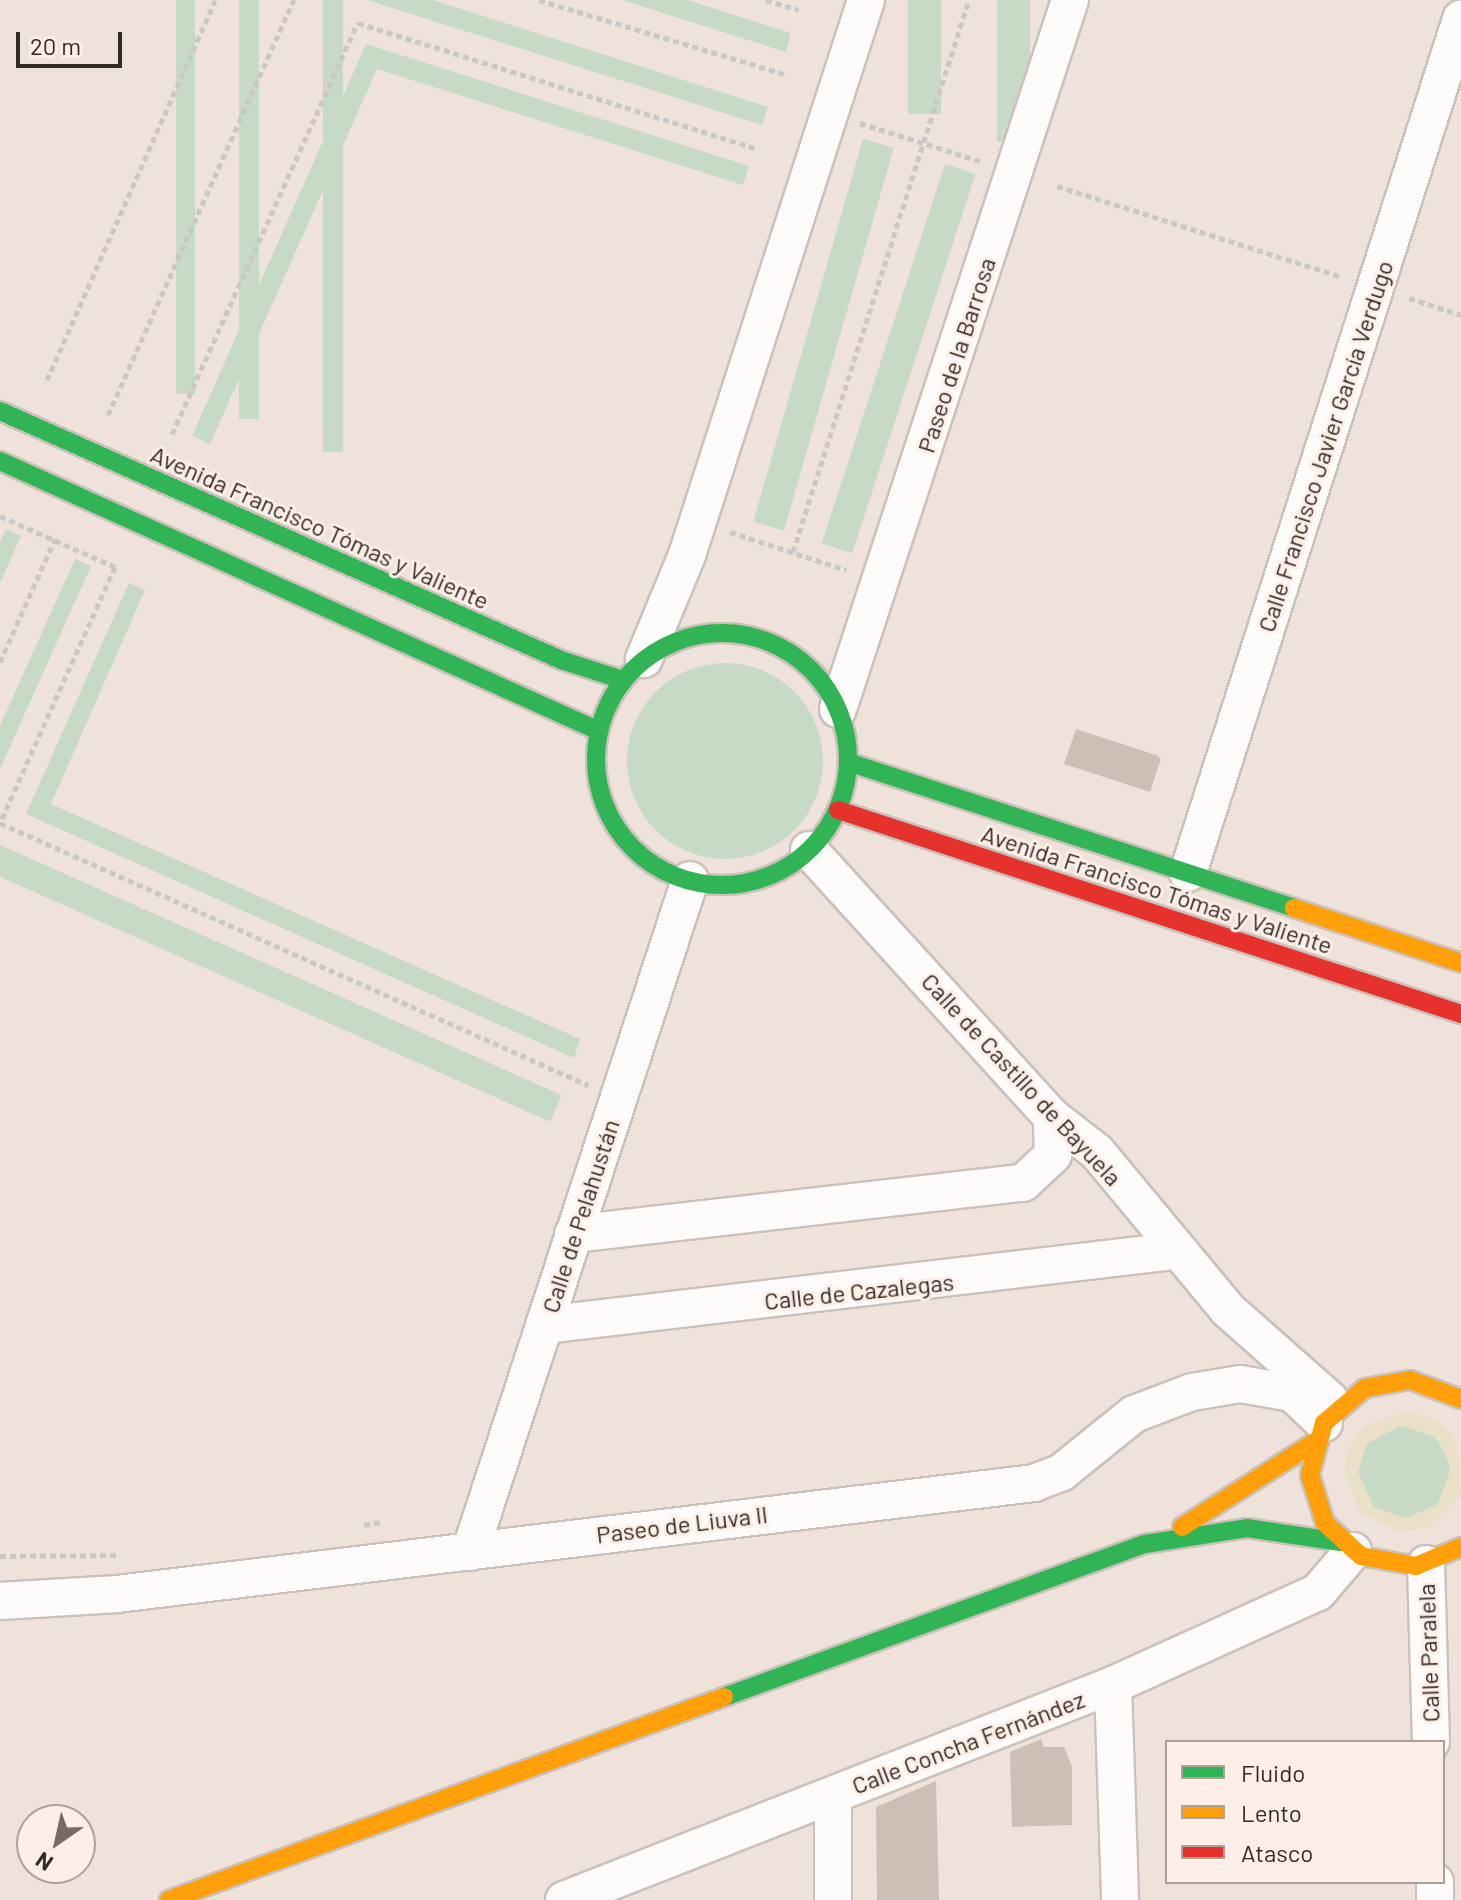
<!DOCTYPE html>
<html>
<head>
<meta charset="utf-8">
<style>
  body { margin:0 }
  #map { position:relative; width:1461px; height:1900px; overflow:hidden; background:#efe2da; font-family:Barlow,sans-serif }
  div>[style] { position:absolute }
  .green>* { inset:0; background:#c7dac6; transform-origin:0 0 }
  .round { border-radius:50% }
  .sand>* { inset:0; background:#eadfc7 }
  .building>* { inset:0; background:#cdbfb6 }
  .path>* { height:5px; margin-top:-2.5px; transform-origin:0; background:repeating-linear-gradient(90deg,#cac7c5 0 6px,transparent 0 10px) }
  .roads { filter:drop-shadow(2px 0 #cbc1bb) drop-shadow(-2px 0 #cbc1bb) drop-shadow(0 2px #cbc1bb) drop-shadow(0 -2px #cbc1bb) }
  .street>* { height:36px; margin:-18px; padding:0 18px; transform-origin:18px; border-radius:18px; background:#fdfbf9 }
  .fast>* { height:18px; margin:-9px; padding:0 9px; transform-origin:9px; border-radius:9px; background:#30b455 }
  .fast>.ring { margin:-9px; padding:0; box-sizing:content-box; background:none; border:18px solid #30b455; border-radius:50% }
  .slow>* { height:18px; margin:-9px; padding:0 9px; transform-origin:9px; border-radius:9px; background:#ff9f0a }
  .jam>* { height:18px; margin:-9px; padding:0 9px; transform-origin:9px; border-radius:9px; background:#e5322d }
  span { translate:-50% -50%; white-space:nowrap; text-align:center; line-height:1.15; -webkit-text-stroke:6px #fdefe7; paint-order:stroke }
  .street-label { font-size:24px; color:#332b25 }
  .legend { position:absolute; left:1165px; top:1740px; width:280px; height:144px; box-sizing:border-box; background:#fdefe7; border:2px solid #aca199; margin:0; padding:10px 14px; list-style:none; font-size:24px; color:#332b25 }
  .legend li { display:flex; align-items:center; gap:16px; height:40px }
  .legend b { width:40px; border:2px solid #aca199 }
  .north { position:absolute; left:16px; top:1804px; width:80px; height:80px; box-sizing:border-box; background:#fdefe7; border:2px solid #aca199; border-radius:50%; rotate:214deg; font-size:22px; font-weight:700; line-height:32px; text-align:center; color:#332b25 }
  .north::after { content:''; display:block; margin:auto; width:28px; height:36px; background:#756b64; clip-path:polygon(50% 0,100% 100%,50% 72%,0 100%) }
  .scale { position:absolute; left:16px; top:32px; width:106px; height:36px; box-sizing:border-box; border:4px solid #332b25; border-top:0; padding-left:10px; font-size:24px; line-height:28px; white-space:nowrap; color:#332b25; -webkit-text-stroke:6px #fdefe7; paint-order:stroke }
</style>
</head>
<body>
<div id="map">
  <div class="green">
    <i style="left:176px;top:0;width:19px;height:394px"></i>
    <i style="left:239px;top:0;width:20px;height:419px"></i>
    <i style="left:323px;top:0;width:20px;height:452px"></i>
    <i style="clip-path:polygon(367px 0,433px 0,768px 107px,762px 125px)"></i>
    <i style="clip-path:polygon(622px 0,687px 0,791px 33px,786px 52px)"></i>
    <i style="left:908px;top:0;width:33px;height:114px"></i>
    <i style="left:997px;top:0;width:33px;height:142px"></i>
    <i style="clip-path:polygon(366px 44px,749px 166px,743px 185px,377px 69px,210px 444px,192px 436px)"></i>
    <i style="left:863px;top:139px;width:32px;height:398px;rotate:16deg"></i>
    <i style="left:945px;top:164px;width:32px;height:399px;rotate:18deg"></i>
    <i style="clip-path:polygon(6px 529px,21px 536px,0 583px,0 542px)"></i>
    <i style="clip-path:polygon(75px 559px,91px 566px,0 769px,0 726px)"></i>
    <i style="clip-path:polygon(129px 583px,145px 590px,51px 804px,580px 1039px,574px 1058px,26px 814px)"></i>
    <i class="round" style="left:627px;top:663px;width:196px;height:196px"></i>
    <i style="left:0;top:845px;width:615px;height:29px;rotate:24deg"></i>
    <i class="round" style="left:1358px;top:1426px;width:92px;height:92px"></i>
  </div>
  <div class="sand">
    <i style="clip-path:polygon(evenodd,1407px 1411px,1437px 1420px,1456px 1438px,1461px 1495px,1431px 1526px,1400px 1532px,1360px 1512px,1344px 1471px,1349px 1446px,1365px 1426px,1407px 1411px,1401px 1425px,1437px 1438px,1451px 1469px,1437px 1505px,1406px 1518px,1374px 1507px,1358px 1472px,1367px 1444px,1401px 1425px)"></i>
  </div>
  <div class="building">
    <i style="clip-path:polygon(1076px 729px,1156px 755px,1161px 759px,1150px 792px,1064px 764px)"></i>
    <i style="clip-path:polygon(1041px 1739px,1044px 1747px,1064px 1747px,1072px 1767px,1072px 1825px,1012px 1827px,1010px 1752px)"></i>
    <i style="clip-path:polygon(936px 1781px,939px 1900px,877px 1900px,876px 1807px)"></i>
  </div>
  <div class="path">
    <i style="left:539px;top:0;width:260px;rotate:16.8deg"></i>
    <i style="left:766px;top:0;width:34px;rotate:17deg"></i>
    <i style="left:860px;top:123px;width:126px;rotate:17.6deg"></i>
    <i style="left:1057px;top:186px;width:300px;rotate:17.7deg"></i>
    <i style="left:1409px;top:298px;width:55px;rotate:18.1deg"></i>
    <i style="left:47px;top:380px;width:415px;rotate:-66.1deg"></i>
    <i style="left:108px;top:415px;width:455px;rotate:-65.9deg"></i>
    <i style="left:172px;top:434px;width:451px;rotate:-65.7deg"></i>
    <i style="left:358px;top:23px;width:416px;rotate:17.5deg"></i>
    <i style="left:0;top:516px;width:126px;rotate:23.9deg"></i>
    <i style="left:115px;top:567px;width:281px;rotate:114.2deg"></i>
    <i style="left:730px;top:532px;width:122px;rotate:18.1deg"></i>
    <i style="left:793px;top:552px;width:579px;rotate:-72.32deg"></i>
    <i style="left:0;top:662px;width:135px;rotate:-65.9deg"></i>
    <i style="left:0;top:823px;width:644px;rotate:24.02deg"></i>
    <i style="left:364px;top:1525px;width:19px;rotate:-9deg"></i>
    <i style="left:0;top:1556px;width:120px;rotate:-0.5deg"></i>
  </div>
  <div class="roads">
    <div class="street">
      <i style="left:644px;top:659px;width:113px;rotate:-67.5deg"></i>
      <i style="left:687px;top:555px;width:583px;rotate:-72.12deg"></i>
      <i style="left:838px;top:709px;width:746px;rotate:-71.88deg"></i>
      <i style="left:809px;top:850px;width:361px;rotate:47.7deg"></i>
      <i style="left:1052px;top:1117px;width:57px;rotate:37.9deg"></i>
      <i style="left:1097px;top:1152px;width:205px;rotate:50.3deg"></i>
      <i style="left:1228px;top:1310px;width:135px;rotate:41.4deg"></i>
      <i style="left:1188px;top:873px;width:897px;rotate:-72.27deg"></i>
      <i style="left:573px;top:1234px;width:453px;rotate:-6.5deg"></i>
      <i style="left:1023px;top:1183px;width:41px;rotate:-43deg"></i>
      <i style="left:1053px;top:1155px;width:38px;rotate:-92deg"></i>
      <i style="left:544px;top:1325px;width:633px;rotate:-6.71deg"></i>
      <i style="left:470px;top:1552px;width:707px;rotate:-71.87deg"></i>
      <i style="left:1426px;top:1564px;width:178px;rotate:88.4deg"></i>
      <i style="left:0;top:1601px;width:117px;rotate:-3.4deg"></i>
      <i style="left:117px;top:1594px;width:924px;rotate:-6.9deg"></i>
      <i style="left:1034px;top:1483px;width:30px;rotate:-21deg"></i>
      <i style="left:1062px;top:1472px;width:92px;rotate:-38.9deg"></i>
      <i style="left:1134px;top:1414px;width:62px;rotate:-20.8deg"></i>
      <i style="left:1192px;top:1392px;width:49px;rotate:-9.5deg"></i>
      <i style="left:1240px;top:1384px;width:53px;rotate:9.8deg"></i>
      <i style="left:1292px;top:1393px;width:44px;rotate:43.2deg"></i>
      <i style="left:1113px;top:1685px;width:215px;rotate:88.1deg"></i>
      <i style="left:1435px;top:1882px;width:18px;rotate:90deg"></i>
      <i style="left:564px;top:1900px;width:590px;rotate:-21.39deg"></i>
      <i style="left:1113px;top:1685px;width:225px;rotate:-24.4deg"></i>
      <i style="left:1318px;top:1592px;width:54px;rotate:-49.5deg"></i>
      <i style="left:833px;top:1900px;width:105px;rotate:-90deg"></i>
    </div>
    <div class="fast">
      <i style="left:0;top:411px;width:614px;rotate:23.93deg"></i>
      <i style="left:561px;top:660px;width:65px;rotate:17.9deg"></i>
      <i style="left:0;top:461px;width:657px;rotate:24.26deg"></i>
      <i class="ring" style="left:596px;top:633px;width:234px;height:234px"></i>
      <i style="left:848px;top:762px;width:469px;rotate:18.1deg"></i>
      <i style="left:724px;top:1697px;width:448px;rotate:-20deg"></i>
      <i style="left:1145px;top:1544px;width:103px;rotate:-8.9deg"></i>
      <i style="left:1247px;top:1528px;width:95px;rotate:8.5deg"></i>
    </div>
    <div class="slow">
      <i style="left:1294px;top:908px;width:176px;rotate:18.2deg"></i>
      <i style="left:1461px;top:1399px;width:54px;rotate:-159.6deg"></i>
      <i style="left:1410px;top:1380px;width:46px;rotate:169.9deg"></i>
      <i style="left:1365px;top:1388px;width:54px;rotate:139.5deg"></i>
      <i style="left:1324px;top:1423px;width:54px;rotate:105.1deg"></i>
      <i style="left:1310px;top:1475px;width:50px;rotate:72.6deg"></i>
      <i style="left:1325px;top:1523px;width:49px;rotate:42.5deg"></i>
      <i style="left:1361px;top:1556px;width:56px;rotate:10.3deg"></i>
      <i style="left:1416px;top:1566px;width:49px;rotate:-22.9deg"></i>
      <i style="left:1182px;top:1527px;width:158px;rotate:-32.6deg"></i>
      <i style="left:169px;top:1900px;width:591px;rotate:-20.09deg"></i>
    </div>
    <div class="jam">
      <i style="left:838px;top:810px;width:656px;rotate:18.13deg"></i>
    </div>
  </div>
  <div class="street-label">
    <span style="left:956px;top:355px;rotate:-72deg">Paseo de la Barrosa</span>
    <span style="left:1325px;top:446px;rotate:-72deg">Calle Francisco Javier García Verdugo</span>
    <span style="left:320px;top:527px;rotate:24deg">Avenida Francisco Tómas y Valiente</span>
    <span style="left:1157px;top:889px;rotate:18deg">Avenida Francisco Tómas y Valiente</span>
    <span style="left:1022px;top:1079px;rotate:47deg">Calle de Castillo de Bayuela</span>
    <span style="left:580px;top:1216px;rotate:-72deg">Calle de Pelahustán</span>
    <span style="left:859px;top:1291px;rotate:-6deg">Calle de Cazalegas</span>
    <span style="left:682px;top:1524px;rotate:-7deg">Paseo de Liuva II</span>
    <span style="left:1428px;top:1653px;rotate:-92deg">Calle Paralela</span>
    <span style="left:968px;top:1742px;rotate:-21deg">Calle Concha Fernández</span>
  </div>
  <ul class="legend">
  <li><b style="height:10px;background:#30b455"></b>Fluido</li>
  <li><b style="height:10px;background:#ff9f0a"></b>Lento</li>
  <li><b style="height:10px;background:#e5322d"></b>Atasco</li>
  </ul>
  <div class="north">N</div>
  <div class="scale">20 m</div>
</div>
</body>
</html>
